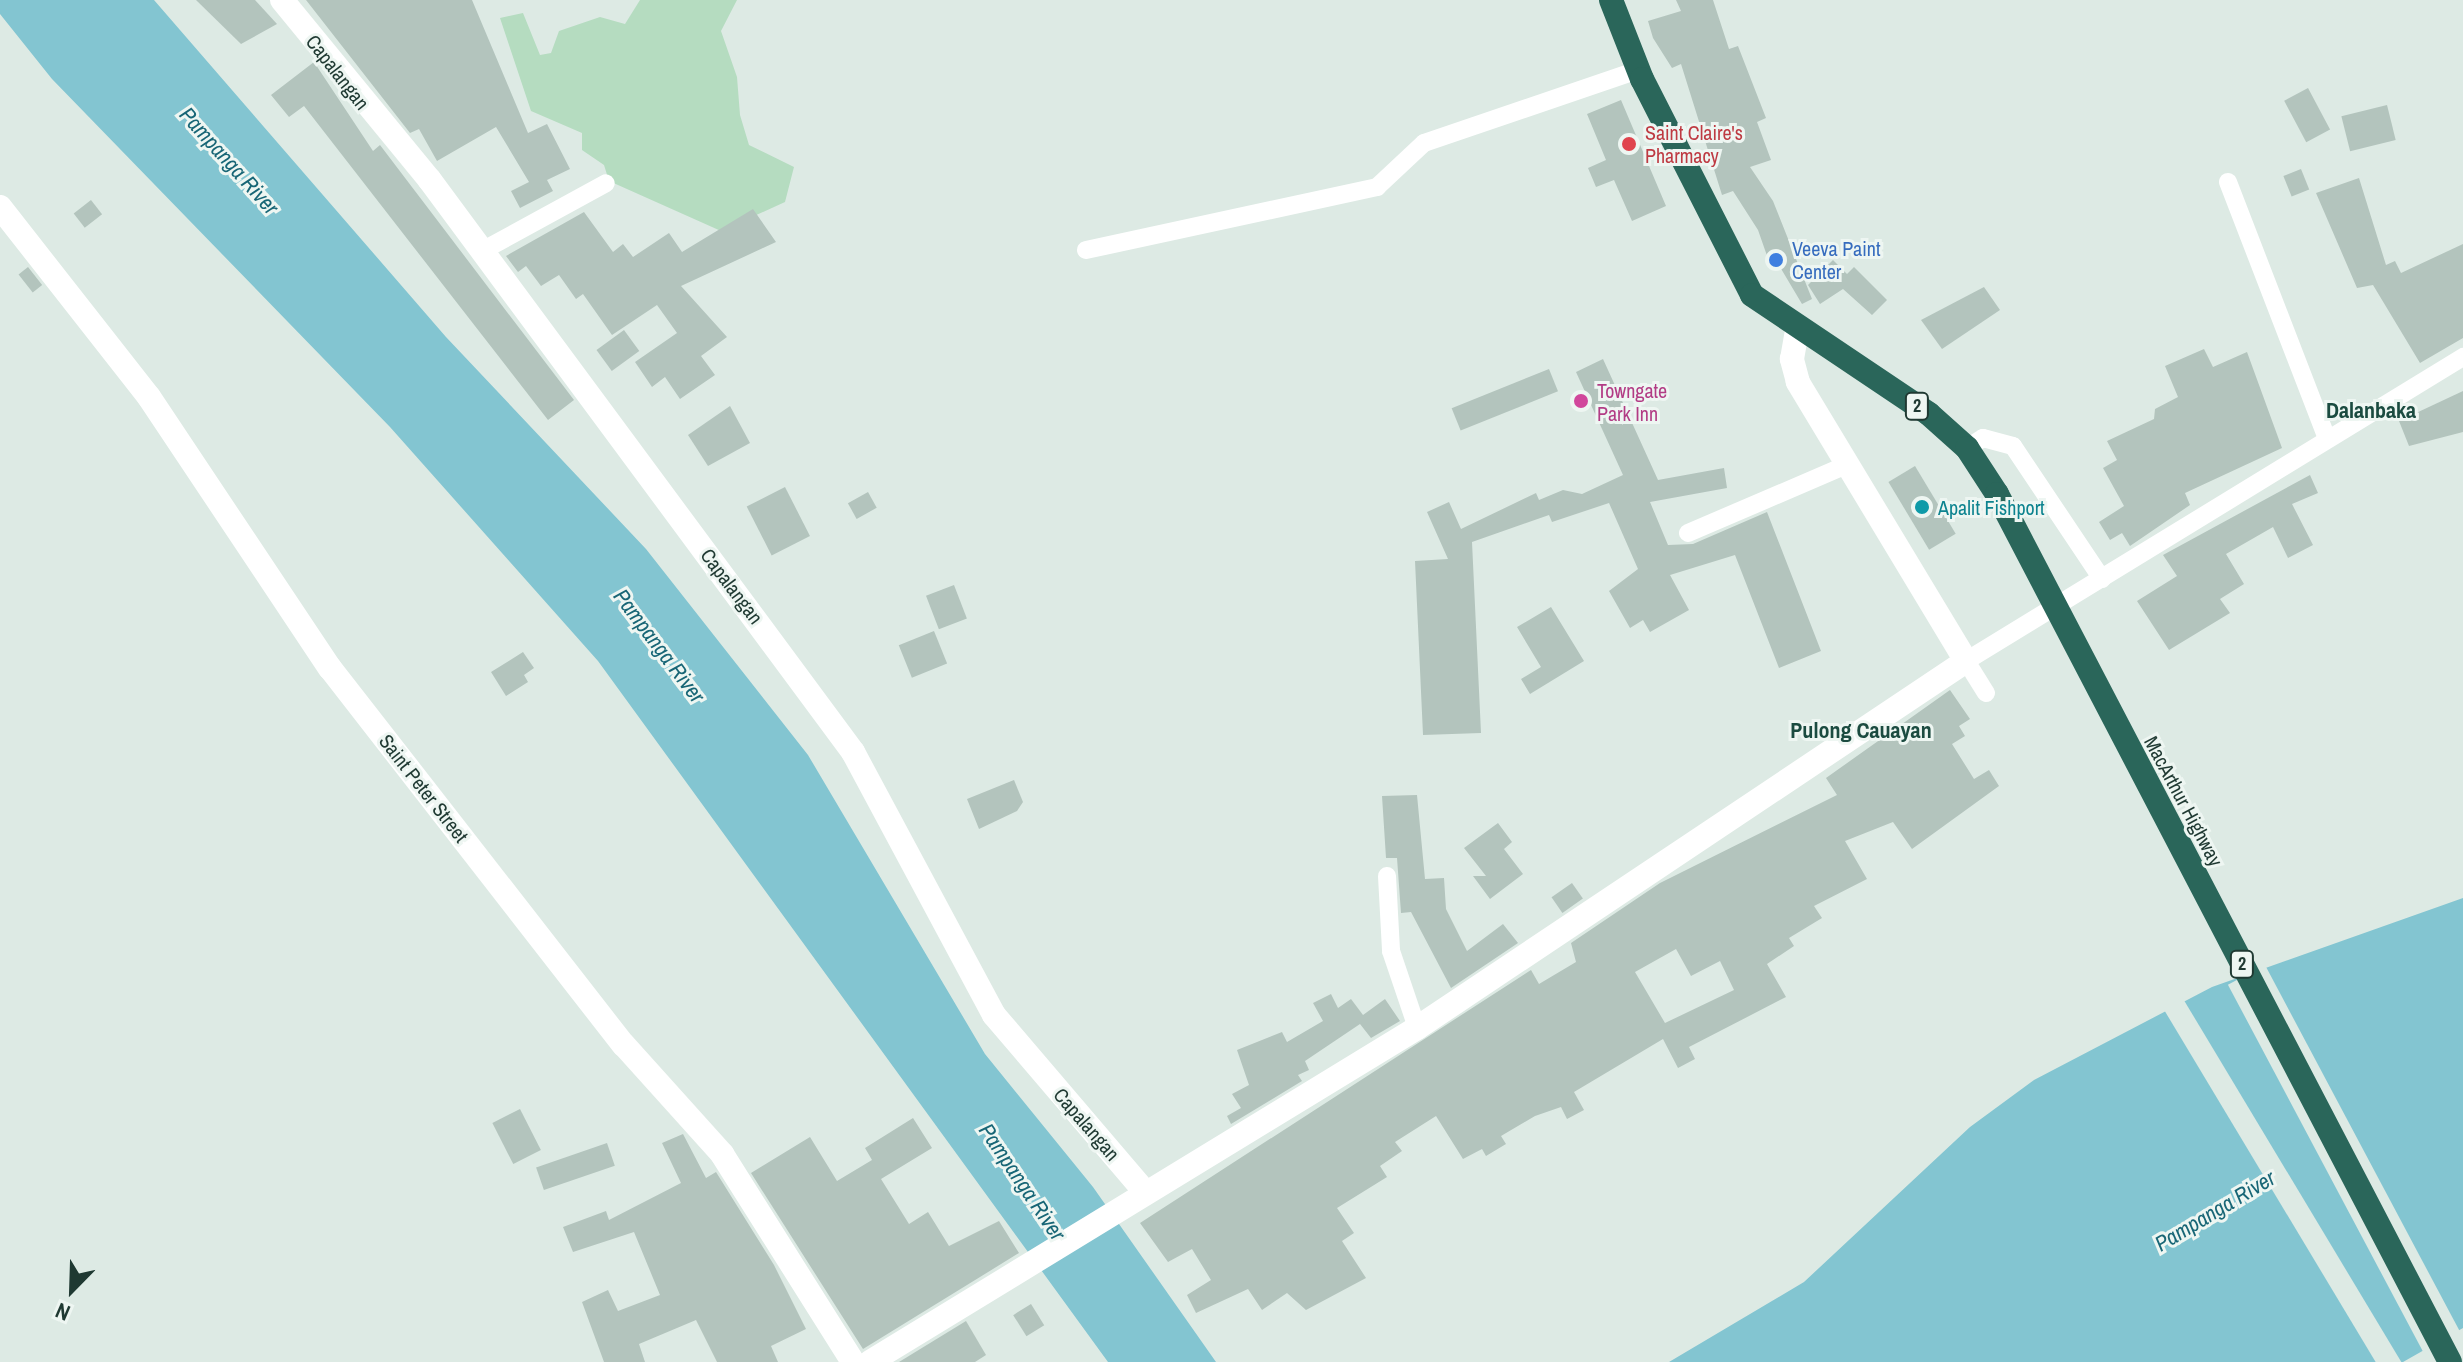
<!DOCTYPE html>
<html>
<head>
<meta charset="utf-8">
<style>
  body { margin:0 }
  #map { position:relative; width:2463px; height:1362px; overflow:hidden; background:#ddeae4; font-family:"Archivo Narrow",sans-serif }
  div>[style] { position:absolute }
  .green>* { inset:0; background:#b5dcc0 }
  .water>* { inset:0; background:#83c5d1 }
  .pier>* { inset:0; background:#ddeae4; transform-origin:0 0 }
  .building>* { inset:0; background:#b3c4bd; transform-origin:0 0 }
  .street>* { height:18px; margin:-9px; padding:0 9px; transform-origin:9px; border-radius:9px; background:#fff }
  .secondary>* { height:24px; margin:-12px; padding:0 12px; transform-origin:12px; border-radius:12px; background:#fff }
  .highway>* { height:24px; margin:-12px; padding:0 12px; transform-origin:12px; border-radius:12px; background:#2a665a }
  .dots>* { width:22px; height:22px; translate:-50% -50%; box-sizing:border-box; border:4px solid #eef6f2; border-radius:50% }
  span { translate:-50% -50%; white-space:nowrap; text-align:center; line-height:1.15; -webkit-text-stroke:6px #eef6f2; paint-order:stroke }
  .shield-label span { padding:2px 6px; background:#eef6f2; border:2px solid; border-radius:6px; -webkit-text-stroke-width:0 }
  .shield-label { font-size:18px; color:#1f3932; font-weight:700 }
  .street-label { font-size:20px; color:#1f3932 }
  .health-label { font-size:20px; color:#be3a42 }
  .left { translate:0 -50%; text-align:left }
  .shop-label { font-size:20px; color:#366cbe }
  .hotel-label { font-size:20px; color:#b23c85 }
  .culture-label { font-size:20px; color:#0d838f }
  .water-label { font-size:22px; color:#186676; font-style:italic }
  .neighbourhood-label { font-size:22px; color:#1b4b40; font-weight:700 }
  .north { position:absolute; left:32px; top:1250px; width:80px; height:80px; -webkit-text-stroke:6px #eef6f2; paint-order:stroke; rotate:203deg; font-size:22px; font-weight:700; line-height:32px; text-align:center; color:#1f3932 }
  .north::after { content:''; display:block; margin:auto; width:28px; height:36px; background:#1f3932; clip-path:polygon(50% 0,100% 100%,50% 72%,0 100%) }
</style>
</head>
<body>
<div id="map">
  <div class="green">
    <i style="clip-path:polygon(640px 0,737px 0,721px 31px,737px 77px,740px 115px,749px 145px,794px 167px,785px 202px,721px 231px,609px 181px,604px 165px,582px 150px,582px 133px,531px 111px,500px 18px,523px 13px,540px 55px,551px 53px,559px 31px,600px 17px,625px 24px)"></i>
  </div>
  <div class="water">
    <i style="clip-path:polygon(0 0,154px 0,446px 337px,646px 549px,808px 755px,985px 1054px,1093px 1187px,1216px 1362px,1108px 1362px,598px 661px,390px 427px,52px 79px,0 14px)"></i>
    <i style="clip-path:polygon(2463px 898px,2463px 1328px,2403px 1362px,1669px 1362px,1804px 1282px,1970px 1127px,2034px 1080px,2212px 987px)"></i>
  </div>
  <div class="pier">
    <i style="left:2265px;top:965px;width:418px;height:42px;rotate:62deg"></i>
    <i style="left:2182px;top:997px;width:426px;height:22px;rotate:59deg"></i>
  </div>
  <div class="building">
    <i style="clip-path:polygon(196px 0,255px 0,277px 24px,241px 44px)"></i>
    <i style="clip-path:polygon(306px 0,472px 0,528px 133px,547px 124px,570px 169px,547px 180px,553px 191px,520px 208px,511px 191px,529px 182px,496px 127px,437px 161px,419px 129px,410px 133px)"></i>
    <i style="clip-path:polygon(1676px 0,1713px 0,1729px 49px,1738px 46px,1766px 118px,1757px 122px,1771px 160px,1750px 167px,1773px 201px,1812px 299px,1802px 304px,1780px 267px,1772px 270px,1758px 230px,1733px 191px,1722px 195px,1681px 64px,1672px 68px,1653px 38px,1648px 21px,1681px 11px)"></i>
    <i style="clip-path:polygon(314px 62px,373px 151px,380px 145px,574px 400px,548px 420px,304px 106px,289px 117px,271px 95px)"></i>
    <i style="left:2308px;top:88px;width:47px;height:27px;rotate:62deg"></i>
    <i style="clip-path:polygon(1621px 100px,1666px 206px,1632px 221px,1614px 180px,1596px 187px,1588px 168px,1606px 160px,1587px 114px)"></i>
    <i style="left:2387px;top:105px;width:36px;height:47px;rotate:76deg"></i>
    <i style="left:2301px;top:169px;width:22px;height:19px;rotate:68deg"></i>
    <i style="clip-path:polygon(2359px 178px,2386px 265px,2395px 261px,2401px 273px,2463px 244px,2463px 338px,2420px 363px,2373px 285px,2357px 288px,2316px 193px)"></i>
    <i style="left:91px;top:200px;width:18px;height:22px;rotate:52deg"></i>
    <i style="clip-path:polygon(753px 209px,776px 242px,681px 286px,727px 337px,701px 356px,715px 375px,680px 399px,665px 377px,652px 387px,635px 362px,677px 333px,657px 305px,612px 335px,583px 294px,576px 299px,559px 275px,541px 286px,526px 266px,518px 272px,506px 256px,584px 212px,613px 252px,623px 244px,633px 257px,669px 233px,682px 252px)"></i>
    <i style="clip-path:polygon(1833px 260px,1847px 274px,1854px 267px,1887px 300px,1872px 315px,1843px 289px,1820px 304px,1808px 285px)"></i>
    <i style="left:28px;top:267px;width:23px;height:12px;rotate:52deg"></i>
    <i style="clip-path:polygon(1984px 287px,2000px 310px,1942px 349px,1921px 320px)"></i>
    <i style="left:624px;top:330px;width:26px;height:34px;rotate:54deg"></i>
    <i style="clip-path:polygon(2204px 349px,2213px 367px,2247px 352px,2282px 448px,2185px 493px,2190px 505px,2130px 546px,2122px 533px,2110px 540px,2099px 522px,2124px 506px,2103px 468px,2117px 460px,2107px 441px,2154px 419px,2155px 409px,2178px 397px,2165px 366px)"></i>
    <i style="clip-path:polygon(1603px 359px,1658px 480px,1724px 468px,1727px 488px,1650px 502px,1668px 545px,1693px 544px,1767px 512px,1821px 651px,1779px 668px,1735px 555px,1670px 575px,1689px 610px,1650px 632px,1643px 620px,1630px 628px,1609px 591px,1638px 569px,1609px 503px,1552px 522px,1549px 515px,1472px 542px,1481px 733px,1423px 735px,1415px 561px,1448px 559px,1427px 512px,1449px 502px,1461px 529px,1536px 493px,1539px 500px,1563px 490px,1582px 494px,1623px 475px,1576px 372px)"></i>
    <i style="left:1549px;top:369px;width:24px;height:105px;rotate:68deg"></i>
    <i style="clip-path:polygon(2463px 391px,2463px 432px,2409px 446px,2399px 421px)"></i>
    <i style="clip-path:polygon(730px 406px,750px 443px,708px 466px,688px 435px)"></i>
    <i style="left:1915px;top:466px;width:79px;height:31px;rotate:59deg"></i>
    <i style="clip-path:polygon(2310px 475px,2318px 493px,2292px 504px,2313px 545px,2288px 558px,2273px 527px,2226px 554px,2244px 584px,2220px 599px,2230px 613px,2169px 650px,2137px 601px,2177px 576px,2163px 555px)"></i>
    <i style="left:785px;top:487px;width:55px;height:43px;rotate:63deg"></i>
    <i style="left:868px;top:492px;width:18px;height:23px;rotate:61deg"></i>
    <i style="left:954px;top:585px;width:36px;height:30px;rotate:69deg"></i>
    <i style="clip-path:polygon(1551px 607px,1584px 661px,1530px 694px,1521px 679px,1541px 667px,1517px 627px)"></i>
    <i style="left:934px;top:631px;width:35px;height:38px;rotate:68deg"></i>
    <i style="clip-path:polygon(523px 652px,534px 668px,524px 675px,528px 682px,506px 696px,491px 672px)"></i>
    <i style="clip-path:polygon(evenodd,1950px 690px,1970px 719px,1959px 726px,1965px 736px,1952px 744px,1974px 779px,1989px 770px,1999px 786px,1912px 849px,1893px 822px,1845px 841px,1867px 879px,1814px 906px,1822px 918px,1789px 938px,1794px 946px,1767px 964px,1786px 997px,1689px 1047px,1695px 1059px,1678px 1068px,1663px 1039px,1574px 1092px,1584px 1110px,1567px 1119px,1561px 1107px,1535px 1116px,1501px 1136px,1506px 1144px,1486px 1156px,1482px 1149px,1463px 1159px,1436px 1116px,1395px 1142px,1402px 1151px,1380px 1166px,1387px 1177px,1337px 1208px,1354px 1233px,1342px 1241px,1366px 1278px,1306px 1310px,1287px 1293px,1262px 1310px,1248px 1289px,1196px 1313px,1187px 1295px,1211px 1280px,1192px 1249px,1168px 1262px,1140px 1223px,1531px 970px,1539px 984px,1576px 962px,1571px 943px,1660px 883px,1837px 795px,1826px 778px,1950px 690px,1676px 949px,1691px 976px,1720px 961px,1734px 990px,1665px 1023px,1635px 972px,1676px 949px)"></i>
    <i style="clip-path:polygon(1014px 780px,1023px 802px,1017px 811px,979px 829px,967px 799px)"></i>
    <i style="clip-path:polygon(1417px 795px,1425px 879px,1444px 878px,1446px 909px,1467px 951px,1503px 924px,1518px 943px,1451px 988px,1411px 912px,1401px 913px,1397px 858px,1386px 858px,1382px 796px)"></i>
    <i style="clip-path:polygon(1498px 823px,1512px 842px,1504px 849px,1523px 874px,1490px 899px,1473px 876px,1486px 876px,1464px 848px)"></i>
    <i style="left:1572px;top:883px;width:19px;height:25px;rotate:55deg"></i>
    <i style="clip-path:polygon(1331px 994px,1338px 1008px,1351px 999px,1363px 1015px,1385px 999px,1400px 1021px,1371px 1038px,1360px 1024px,1305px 1061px,1309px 1070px,1298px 1075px,1302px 1081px,1231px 1124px,1227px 1116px,1241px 1108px,1232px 1094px,1249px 1085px,1237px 1050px,1282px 1032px,1287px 1042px,1323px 1021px,1313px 1003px)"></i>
    <i style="left:520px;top:1109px;width:46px;height:31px;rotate:63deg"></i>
    <i style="clip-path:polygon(913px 1118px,932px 1148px,881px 1179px,909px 1224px,928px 1212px,949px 1246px,999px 1221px,1019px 1253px,863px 1349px,751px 1173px,810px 1137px,837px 1181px,872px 1160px,865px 1148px)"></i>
    <i style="clip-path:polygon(683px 1134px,706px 1178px,716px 1172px,774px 1265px,806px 1329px,771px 1346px,778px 1362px,717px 1362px,696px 1320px,639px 1344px,645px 1362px,604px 1362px,582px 1302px,608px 1290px,618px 1311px,660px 1295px,634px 1232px,573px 1252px,563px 1227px,606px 1211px,609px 1220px,681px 1183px,662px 1143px)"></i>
    <i style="left:607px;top:1143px;width:24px;height:75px;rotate:71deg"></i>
    <i style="left:1031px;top:1304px;width:25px;height:21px;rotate:58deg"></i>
    <i style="clip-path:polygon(966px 1321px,986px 1355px,975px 1362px,899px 1362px)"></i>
  </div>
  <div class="street">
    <i style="left:2228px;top:182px;width:272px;rotate:68.9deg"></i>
    <i style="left:1086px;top:250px;width:298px;rotate:-12.2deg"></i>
    <i style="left:1377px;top:187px;width:64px;rotate:-43.1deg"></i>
    <i style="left:1424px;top:143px;width:227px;rotate:-18.8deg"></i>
    <i style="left:482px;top:251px;width:141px;rotate:-28.7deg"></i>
    <i style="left:1967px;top:448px;width:19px;rotate:-32deg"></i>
    <i style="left:1983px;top:438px;width:31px;rotate:15deg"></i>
    <i style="left:2013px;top:446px;width:160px;rotate:56.2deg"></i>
    <i style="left:1688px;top:533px;width:173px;rotate:-23.2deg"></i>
    <i style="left:1986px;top:693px;width:38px;rotate:-122deg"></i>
    <i style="left:1966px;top:661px;width:583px;rotate:-31.45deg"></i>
    <i style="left:1387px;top:876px;width:75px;rotate:86.9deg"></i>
    <i style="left:1391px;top:951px;width:81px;rotate:71.3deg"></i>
  </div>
  <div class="secondary">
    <i style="left:282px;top:0;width:232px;rotate:50.6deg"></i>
    <i style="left:429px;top:179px;width:713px;rotate:53.5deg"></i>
    <i style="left:853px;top:752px;width:298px;rotate:61.8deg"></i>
    <i style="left:994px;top:1015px;width:234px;rotate:49.5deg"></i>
    <i style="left:0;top:207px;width:241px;rotate:51.9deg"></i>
    <i style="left:149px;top:397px;width:326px;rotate:56.3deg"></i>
    <i style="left:330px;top:668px;width:478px;rotate:52.1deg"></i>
    <i style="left:624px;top:1045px;width:147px;rotate:48deg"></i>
    <i style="left:722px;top:1154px;width:246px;rotate:57.8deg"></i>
    <i style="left:870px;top:1362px;width:641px;rotate:-31.41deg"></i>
    <i style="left:1417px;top:1028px;width:660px;rotate:-33.76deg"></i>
    <i style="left:1966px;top:661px;width:326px;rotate:-121.1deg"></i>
    <i style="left:1798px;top:382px;width:24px;rotate:-105deg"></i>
    <i style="left:1792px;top:359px;width:27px;rotate:-80deg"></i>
  </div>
  <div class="highway">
    <i style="left:1611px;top:0;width:85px;rotate:68.6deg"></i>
    <i style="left:1642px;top:79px;width:242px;rotate:63deg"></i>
    <i style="left:1752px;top:295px;width:213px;rotate:33.9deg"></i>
    <i style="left:1929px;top:414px;width:51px;rotate:41.8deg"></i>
    <i style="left:1967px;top:448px;width:55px;rotate:56.9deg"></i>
    <i style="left:1997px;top:494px;width:979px;rotate:62.44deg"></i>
  </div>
  <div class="dots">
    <i style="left:1629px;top:144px;background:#e0444e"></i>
    <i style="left:1776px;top:260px;background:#3f7fe0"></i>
    <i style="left:1581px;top:401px;background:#d1479c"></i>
    <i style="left:1922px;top:507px;background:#0f9aa8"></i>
  </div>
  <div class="shield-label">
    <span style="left:1917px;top:406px">2</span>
    <span style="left:2242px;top:964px">2</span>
  </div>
  <div class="street-label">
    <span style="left:338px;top:72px;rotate:52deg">Capalangan</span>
    <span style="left:732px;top:586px;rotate:53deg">Capalangan</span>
    <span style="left:424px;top:788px;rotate:52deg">Saint Peter Street</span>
    <span style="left:2184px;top:801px;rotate:62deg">MacArthur Highway</span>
    <span style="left:1087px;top:1124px;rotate:49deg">Capalangan</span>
  </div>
  <div class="health-label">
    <span class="left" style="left:1645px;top:144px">Saint Claire's<br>Pharmacy</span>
  </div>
  <div class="shop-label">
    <span class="left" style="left:1792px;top:260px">Veeva Paint<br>Center</span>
  </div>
  <div class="hotel-label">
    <span class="left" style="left:1597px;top:402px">Towngate<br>Park Inn</span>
  </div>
  <div class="culture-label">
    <span class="left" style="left:1938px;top:507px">Apalit Fishport</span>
  </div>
  <div class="water-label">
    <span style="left:229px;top:161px;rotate:48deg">Pampanga River</span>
    <span style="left:659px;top:646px;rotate:53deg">Pampanga River</span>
    <span style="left:1022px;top:1182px;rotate:56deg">Pampanga River</span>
    <span style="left:2215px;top:1211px;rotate:-31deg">Pampanga River</span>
  </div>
  <div class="neighbourhood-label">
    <span style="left:2371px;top:411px">Dalanbaka</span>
    <span style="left:1861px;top:731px">Pulong Cauayan</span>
  </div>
  <div class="north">N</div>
</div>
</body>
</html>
